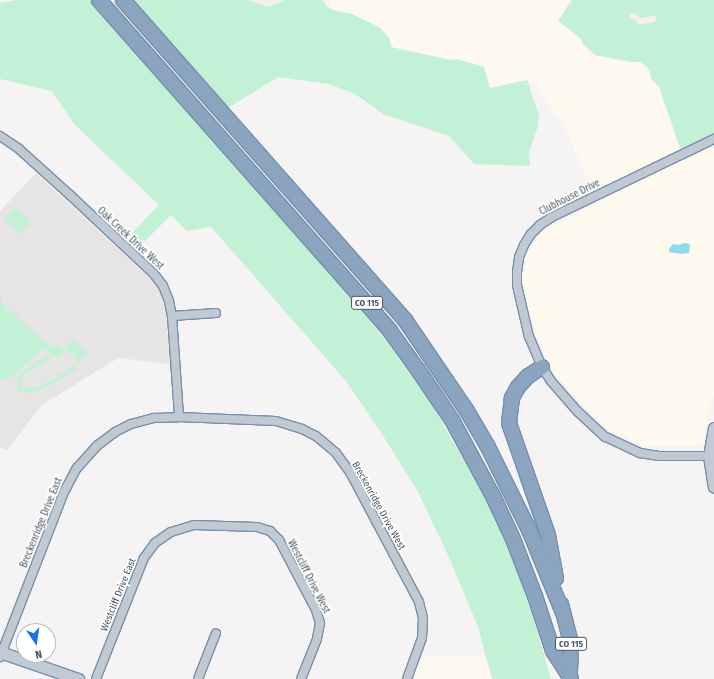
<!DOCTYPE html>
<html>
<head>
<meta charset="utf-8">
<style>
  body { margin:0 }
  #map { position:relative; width:714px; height:679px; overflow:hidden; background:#f5f3f3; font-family:"Fira Sans Condensed",sans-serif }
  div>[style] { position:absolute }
  .commercial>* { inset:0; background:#fdf9ef }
  .education>* { inset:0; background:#e6e4e5 }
  .green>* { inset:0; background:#c3f1d5; transform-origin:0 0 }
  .sand>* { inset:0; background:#f5f0e5 }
  .water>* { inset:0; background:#90daee }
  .roads { filter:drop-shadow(1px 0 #7690ad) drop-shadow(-1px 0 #7690ad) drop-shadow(0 1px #7690ad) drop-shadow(0 -1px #7690ad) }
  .street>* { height:8px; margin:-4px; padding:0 4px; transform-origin:4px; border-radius:4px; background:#c1cad2 }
  .secondary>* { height:11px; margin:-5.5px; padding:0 5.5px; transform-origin:5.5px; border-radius:5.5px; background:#c1cbd6 }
  .highway>* { height:14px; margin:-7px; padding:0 7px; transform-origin:7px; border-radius:7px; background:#8ba5c1 }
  span { translate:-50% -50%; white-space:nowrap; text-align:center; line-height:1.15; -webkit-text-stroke:3.5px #fff; paint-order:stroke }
  .shield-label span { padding:1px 3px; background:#fff; border:1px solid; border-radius:3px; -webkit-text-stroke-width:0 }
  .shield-label { font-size:9px; color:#4a5661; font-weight:700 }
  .street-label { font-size:10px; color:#4a5661 }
  .north { position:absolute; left:16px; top:623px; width:40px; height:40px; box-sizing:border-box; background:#fff; border:1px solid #b7bbc0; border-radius:50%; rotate:167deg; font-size:11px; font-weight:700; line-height:16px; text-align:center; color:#4a5661 }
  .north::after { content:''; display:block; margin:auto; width:14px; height:18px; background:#1a73e8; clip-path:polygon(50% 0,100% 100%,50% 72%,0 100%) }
</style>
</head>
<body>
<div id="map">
  <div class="commercial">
    <i style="clip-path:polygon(330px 0,569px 0,558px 21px,581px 38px,583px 44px,588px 50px,595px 55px,640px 62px,646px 66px,650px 72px,651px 79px,659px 87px,683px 162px,714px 146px,714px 397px,708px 410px,703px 446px,645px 446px,612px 433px,585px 407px,554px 373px,536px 335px,521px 285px,526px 254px,544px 231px,597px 204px,563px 123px,551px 110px,539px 87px,527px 80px,490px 88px,457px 59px,451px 60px,391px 47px,352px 14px,332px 10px)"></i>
    <i style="clip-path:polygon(422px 655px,487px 657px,492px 679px,412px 679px)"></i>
  </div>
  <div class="education">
    <i style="clip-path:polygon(36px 173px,154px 282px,160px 292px,166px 312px,170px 364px,118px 358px,42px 405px,7px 450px,0 447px,0 211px)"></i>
  </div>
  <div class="green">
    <i style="clip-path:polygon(17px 0,89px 0,347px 292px,386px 341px,432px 405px,486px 499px,511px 555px,533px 617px,551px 679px,492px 679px,478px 627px,448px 555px,417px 490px,380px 431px,346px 381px,211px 227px,187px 231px,171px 215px,136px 250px,125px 240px,159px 205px,74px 124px,52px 91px,0 79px,0 3px)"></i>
    <i style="clip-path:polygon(133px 0,323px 0,325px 5px,332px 10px,352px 14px,379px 27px,390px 39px,391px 47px,451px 60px,457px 59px,484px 67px,490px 88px,527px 80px,539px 115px,538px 126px,529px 152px,530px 166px,474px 164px,449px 136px,383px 114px,355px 94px,329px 84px,278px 77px,228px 108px)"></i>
    <i style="clip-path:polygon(572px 0,714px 0,714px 134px,681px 150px,659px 87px,651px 79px,650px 72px,646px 66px,640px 62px,630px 62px,595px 55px,583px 44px,580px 38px,558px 21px)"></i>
    <i style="left:16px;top:207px;width:21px;height:17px;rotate:43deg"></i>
    <i style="clip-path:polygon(0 294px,2px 303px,48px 345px,50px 343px,54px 348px,57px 344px,65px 351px,57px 359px,45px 348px,12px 376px,0 382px)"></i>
    <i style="left:74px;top:339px;width:20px;height:13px;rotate:45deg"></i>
    <i style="clip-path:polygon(49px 354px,51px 357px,49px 359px,24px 375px,21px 381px,22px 386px,27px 388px,35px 388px,54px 379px,78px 363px,79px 364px,75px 370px,57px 382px,37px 391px,27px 393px,18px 389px,16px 380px,21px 373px)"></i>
  </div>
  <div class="sand">
    <i style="clip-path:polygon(248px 0,283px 0,283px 1px,267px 7px)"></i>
    <i style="clip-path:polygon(633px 13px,641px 18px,655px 15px,656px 20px,654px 22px,639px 25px,636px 20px,630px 18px,630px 14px)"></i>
  </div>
  <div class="water">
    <i style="clip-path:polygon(684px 243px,690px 244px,689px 253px,682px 254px,669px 252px,669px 249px,673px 244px,679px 245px)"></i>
  </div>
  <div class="roads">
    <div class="street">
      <i style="left:0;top:136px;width:23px;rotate:34deg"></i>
      <i style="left:19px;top:149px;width:69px;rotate:42deg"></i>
      <i style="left:70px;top:195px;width:115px;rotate:43.2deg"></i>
      <i style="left:154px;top:274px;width:15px;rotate:53deg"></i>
      <i style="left:163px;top:286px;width:16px;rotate:68deg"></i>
      <i style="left:169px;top:301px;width:15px;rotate:79deg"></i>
      <i style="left:172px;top:316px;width:101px;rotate:86deg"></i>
      <i style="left:172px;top:316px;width:44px;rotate:-3.9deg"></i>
      <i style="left:709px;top:456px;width:50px;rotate:180deg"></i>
      <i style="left:659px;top:456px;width:19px;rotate:-171deg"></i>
      <i style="left:640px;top:453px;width:38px;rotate:-155deg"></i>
      <i style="left:605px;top:437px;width:37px;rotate:-137deg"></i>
      <i style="left:578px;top:412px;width:41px;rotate:-131.1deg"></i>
      <i style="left:551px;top:381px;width:17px;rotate:-123deg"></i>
      <i style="left:542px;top:367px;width:33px;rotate:-113deg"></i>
      <i style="left:529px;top:337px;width:53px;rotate:-103deg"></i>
      <i style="left:517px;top:285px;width:13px;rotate:-90deg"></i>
      <i style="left:517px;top:272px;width:15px;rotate:-82deg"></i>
      <i style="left:519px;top:257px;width:13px;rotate:-67deg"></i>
      <i style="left:524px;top:245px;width:13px;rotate:-58deg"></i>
      <i style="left:531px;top:234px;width:13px;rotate:-45deg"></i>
      <i style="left:540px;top:225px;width:14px;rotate:-34deg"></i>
      <i style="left:552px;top:217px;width:180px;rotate:-25.7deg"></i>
      <i style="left:0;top:657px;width:177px;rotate:-68.8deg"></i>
      <i style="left:64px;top:492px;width:27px;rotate:-62deg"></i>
      <i style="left:77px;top:468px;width:31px;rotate:-48deg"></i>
      <i style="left:98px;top:445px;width:21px;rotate:-37deg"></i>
      <i style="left:115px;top:432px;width:18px;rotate:-27deg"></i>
      <i style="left:131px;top:424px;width:24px;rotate:-15deg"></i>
      <i style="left:154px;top:418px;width:25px;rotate:-2deg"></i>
      <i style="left:179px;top:417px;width:97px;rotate:2.4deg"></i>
      <i style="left:276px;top:421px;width:27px;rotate:17deg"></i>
      <i style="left:302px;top:429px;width:16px;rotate:27deg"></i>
      <i style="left:316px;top:436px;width:26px;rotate:40deg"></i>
      <i style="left:336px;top:453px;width:24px;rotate:54deg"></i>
      <i style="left:350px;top:472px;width:147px;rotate:62deg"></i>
      <i style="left:419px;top:602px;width:16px;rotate:76deg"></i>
      <i style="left:423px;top:618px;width:20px;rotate:93deg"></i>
      <i style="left:422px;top:638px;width:44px;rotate:110.1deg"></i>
      <i style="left:96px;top:679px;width:130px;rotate:-68.4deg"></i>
      <i style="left:144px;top:558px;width:19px;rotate:-54deg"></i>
      <i style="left:155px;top:543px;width:19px;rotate:-35deg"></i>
      <i style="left:171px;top:532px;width:24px;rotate:-17deg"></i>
      <i style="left:194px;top:525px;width:63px;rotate:1.8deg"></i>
      <i style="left:257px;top:527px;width:14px;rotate:17deg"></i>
      <i style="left:270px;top:531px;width:13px;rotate:45deg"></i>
      <i style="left:279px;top:540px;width:79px;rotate:62.1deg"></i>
      <i style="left:316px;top:610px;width:14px;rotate:73deg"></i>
      <i style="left:320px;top:623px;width:16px;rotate:101deg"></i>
      <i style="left:317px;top:639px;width:43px;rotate:111.8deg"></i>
      <i style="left:198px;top:679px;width:49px;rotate:-68.6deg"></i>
    </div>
    <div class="secondary">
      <i style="left:714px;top:428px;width:28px;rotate:100deg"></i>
      <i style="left:709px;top:456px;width:31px;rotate:81deg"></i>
      <i style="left:0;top:652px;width:83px;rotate:19.1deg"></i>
    </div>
    <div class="highway">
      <i style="left:99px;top:0;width:404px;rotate:48.6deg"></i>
      <i style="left:366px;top:303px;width:37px;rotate:49deg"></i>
      <i style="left:390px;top:331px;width:48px;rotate:54.3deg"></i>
      <i style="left:418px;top:370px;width:60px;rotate:55.8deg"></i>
      <i style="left:452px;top:420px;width:86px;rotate:61.7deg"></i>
      <i style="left:493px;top:496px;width:47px;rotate:65.1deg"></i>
      <i style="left:513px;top:539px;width:61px;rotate:68.9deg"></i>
      <i style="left:535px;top:596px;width:58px;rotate:71.9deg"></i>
      <i style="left:553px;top:651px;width:33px;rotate:57deg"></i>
      <i style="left:123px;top:0;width:427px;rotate:48.6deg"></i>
      <i style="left:405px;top:320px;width:110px;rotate:55.7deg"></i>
      <i style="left:467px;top:411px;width:42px;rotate:59.7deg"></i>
      <i style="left:488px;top:447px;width:95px;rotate:63.7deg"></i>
      <i style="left:530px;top:532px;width:87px;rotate:67.8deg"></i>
      <i style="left:542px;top:367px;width:17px;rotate:147deg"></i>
      <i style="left:528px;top:376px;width:15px;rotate:132deg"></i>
      <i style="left:518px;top:387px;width:13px;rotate:119deg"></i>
      <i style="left:512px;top:398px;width:25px;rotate:97deg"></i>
      <i style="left:509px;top:423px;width:119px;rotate:70.8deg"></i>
      <i style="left:548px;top:535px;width:44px;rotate:79.5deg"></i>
      <i style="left:561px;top:604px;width:40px;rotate:75.6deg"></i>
      <i style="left:571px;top:643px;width:33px;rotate:92deg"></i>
    </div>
  </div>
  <div class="shield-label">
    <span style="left:367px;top:303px">CO 115</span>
    <span style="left:571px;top:644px">CO 115</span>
  </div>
  <div class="street-label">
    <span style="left:570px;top:198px;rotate:-27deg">Clubhouse Drive</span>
    <span style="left:130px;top:239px;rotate:43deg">Oak Creek Drive West</span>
    <span style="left:378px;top:506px;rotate:61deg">Breckenridge Drive West</span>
    <span style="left:42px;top:523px;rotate:-68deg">Breckenridge Drive East</span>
    <span style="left:308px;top:577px;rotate:63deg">Westcliff Drive West</span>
    <span style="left:119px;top:595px;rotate:-68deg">Westcliff Drive East</span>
  </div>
  <div class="north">N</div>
</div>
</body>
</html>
